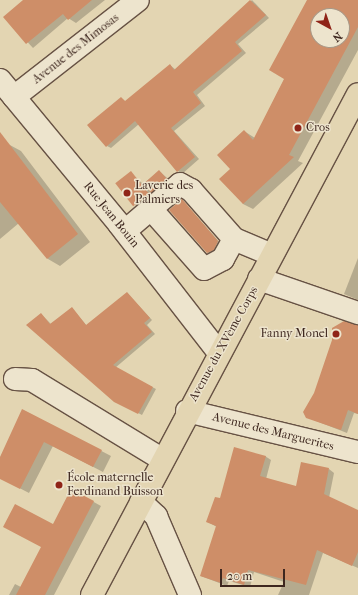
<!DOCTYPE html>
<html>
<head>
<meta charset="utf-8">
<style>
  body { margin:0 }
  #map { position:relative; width:358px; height:595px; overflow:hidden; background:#e3d5b2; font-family:"IM FELL French Canon",serif }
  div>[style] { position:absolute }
  .shadow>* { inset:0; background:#0003 }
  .building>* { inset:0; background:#ce8e68; transform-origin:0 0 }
  .roads { filter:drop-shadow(1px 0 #675244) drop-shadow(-1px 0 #675244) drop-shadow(0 1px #675244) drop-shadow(0 -1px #675244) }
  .minor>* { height:22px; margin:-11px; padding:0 11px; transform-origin:11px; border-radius:11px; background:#ede4cd }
  .major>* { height:22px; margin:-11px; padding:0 11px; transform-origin:11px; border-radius:11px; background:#e3d5b2 }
  .dots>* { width:11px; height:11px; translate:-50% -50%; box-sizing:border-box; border:2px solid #ede4cd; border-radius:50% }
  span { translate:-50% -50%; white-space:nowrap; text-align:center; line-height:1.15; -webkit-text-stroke:3px #ede4cd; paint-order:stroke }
  .street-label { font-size:12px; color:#3e271f }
  .poi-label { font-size:12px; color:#3e271f }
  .left { translate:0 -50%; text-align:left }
  .right { translate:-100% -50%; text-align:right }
  .north { position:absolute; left:310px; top:8px; width:40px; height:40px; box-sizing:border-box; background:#ede4cd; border:1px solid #a79887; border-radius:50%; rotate:140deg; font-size:11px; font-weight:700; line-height:16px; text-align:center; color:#3e271f }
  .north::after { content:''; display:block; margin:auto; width:14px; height:18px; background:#8f2418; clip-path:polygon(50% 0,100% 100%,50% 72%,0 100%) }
  .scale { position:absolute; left:220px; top:569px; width:65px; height:18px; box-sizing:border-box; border:2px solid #3e271f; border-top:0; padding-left:5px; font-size:12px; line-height:14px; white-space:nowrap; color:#3e271f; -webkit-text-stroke:3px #ede4cd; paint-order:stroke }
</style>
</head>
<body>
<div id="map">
  <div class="shadow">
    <i style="clip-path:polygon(25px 0,105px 0,76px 23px,68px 18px,33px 48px,4px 17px)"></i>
    <i style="clip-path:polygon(252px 0,269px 18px,238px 44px,246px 53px,197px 95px,205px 106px,174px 131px,199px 159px,182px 174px,178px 171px,139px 124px,111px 148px,107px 146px,121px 98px,126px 102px,170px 65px,176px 70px)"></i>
    <i style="clip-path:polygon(evenodd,308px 0,358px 0,358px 50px,298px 161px,303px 163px,253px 209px,243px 204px,231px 169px,244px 131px,255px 138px,285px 78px,308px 0,318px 16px,342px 16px,342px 40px,318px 40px,318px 16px)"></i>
    <i style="clip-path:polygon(8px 144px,21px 151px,90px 242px,60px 266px,48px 259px,19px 223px,0 239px,0 150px)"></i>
    <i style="clip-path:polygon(159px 171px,173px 183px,158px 196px,150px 191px,155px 198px,142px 209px,135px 205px,131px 173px,143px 184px)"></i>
    <i style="clip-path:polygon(182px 200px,221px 244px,211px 254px,208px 253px)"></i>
    <i style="clip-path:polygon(358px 258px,358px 300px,344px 294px)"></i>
    <i style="clip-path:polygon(127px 293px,152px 320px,147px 325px,155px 334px,115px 368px,156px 389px,142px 415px,115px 401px,41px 314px,51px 324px,72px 308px,87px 326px)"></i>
    <i style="clip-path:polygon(358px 326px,358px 414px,354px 413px,347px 433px,306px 417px)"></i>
    <i style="clip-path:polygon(23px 410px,111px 456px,103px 472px,53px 446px,29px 493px,0 478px,0 458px)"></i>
    <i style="clip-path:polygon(265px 456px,271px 460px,266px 479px,297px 487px,329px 469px,334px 473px,329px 498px,358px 511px,358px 568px,323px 553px,309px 595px,278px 595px,284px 582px,254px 572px,250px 587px,229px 581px,227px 586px,201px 576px,217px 527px,208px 522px,221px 500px)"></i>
    <i style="clip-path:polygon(72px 490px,101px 506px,54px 595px,9px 595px,15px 584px,21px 587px)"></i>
  </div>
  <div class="building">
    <i style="clip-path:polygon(23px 0,92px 0,68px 20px,63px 14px,26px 44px,3px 17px)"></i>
    <i style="clip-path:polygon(250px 0,266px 15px,235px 42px,242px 51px,193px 92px,201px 103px,171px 128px,195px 157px,177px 172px,135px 121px,106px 147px,87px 125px,121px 97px,125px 101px,170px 64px,174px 70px)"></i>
    <i style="clip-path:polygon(evenodd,307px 0,358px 0,358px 27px,289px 155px,294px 157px,243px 204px,219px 179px,230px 169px,217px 155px,244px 130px,253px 140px,284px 79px,269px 70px,307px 0,318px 16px,342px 16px,342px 40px,318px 40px,318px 16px)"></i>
    <i style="clip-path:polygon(0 132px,78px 234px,47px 259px,0 202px)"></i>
    <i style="left:159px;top:170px;width:12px;height:21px;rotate:48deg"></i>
    <i style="left:131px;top:171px;width:29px;height:20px;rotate:52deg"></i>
    <i style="clip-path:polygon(182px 199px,218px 241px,214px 250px,207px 253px,169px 210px)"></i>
    <i style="clip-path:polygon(127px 292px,150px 318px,144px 323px,152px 332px,113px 365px,153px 387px,138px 414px,114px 402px,26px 325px,41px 313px,50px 324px,72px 307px,86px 325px)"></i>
    <i style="clip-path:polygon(344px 321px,358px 325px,358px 414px,348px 410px,341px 430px,306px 418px,303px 412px,314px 393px,332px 340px,332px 328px)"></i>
    <i style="clip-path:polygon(22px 409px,102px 450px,93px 467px,44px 442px,20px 489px,0 479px,0 457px)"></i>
    <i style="clip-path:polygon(234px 447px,266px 456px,260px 476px,296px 486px,301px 462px,329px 468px,324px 494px,358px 510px,358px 552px,352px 566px,317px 550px,306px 585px,248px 570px,244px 585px,223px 578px,221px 583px,200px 576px,216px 526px,206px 522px,215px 497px,220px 498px)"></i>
    <i style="clip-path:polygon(71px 489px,94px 501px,45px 595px,16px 595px,41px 547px,3px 527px,15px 504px,53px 524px)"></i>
  </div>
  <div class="roads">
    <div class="minor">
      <i style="left:0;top:80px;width:187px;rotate:50.4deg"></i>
      <i style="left:119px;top:224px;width:163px;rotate:52.2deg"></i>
      <i style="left:14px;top:97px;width:157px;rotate:-38deg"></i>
      <i style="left:125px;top:231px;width:72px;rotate:-40.5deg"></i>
      <i style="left:180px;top:184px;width:13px;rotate:29deg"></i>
      <i style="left:191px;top:190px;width:65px;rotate:48.7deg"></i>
      <i style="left:234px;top:239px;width:23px;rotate:119deg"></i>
      <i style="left:223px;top:259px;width:21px;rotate:152deg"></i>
      <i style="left:204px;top:269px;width:80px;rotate:-131.5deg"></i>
      <i style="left:234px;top:239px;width:41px;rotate:22.8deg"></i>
      <i style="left:259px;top:279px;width:105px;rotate:19deg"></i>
      <i style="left:15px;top:379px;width:17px;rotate:3deg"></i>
      <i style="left:32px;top:380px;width:153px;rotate:31.4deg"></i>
      <i style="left:187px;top:411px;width:176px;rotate:13.5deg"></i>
      <i style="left:141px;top:502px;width:21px;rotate:43deg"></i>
      <i style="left:156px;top:516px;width:86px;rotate:66.7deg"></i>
    </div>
    <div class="major">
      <i style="left:92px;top:595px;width:567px;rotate:-62.03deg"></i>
    </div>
  </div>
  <div class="dots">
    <i style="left:298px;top:128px;background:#8f2418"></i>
    <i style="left:127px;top:193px;background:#8f2418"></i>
    <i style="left:336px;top:334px;background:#8f2418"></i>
    <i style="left:59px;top:485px;background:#8f2418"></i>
  </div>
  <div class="street-label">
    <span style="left:76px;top:49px;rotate:-38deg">Avenue des Mimosas</span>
    <span style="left:111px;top:215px;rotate:51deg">Rue Jean Bouin</span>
    <span style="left:224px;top:344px;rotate:-61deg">Avenue du XVème Corps</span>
    <span style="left:273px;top:432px;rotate:14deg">Avenue des Marguerites</span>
  </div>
  <div class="poi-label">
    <span class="left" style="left:306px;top:128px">Cros</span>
    <span class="left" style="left:135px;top:193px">Laverie des<br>Palmiers</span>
    <span class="right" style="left:328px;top:334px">Fanny Monel</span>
    <span class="left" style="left:67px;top:485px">École maternelle<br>Ferdinand Buisson</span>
  </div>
  <div class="north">N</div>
  <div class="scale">20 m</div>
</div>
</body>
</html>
